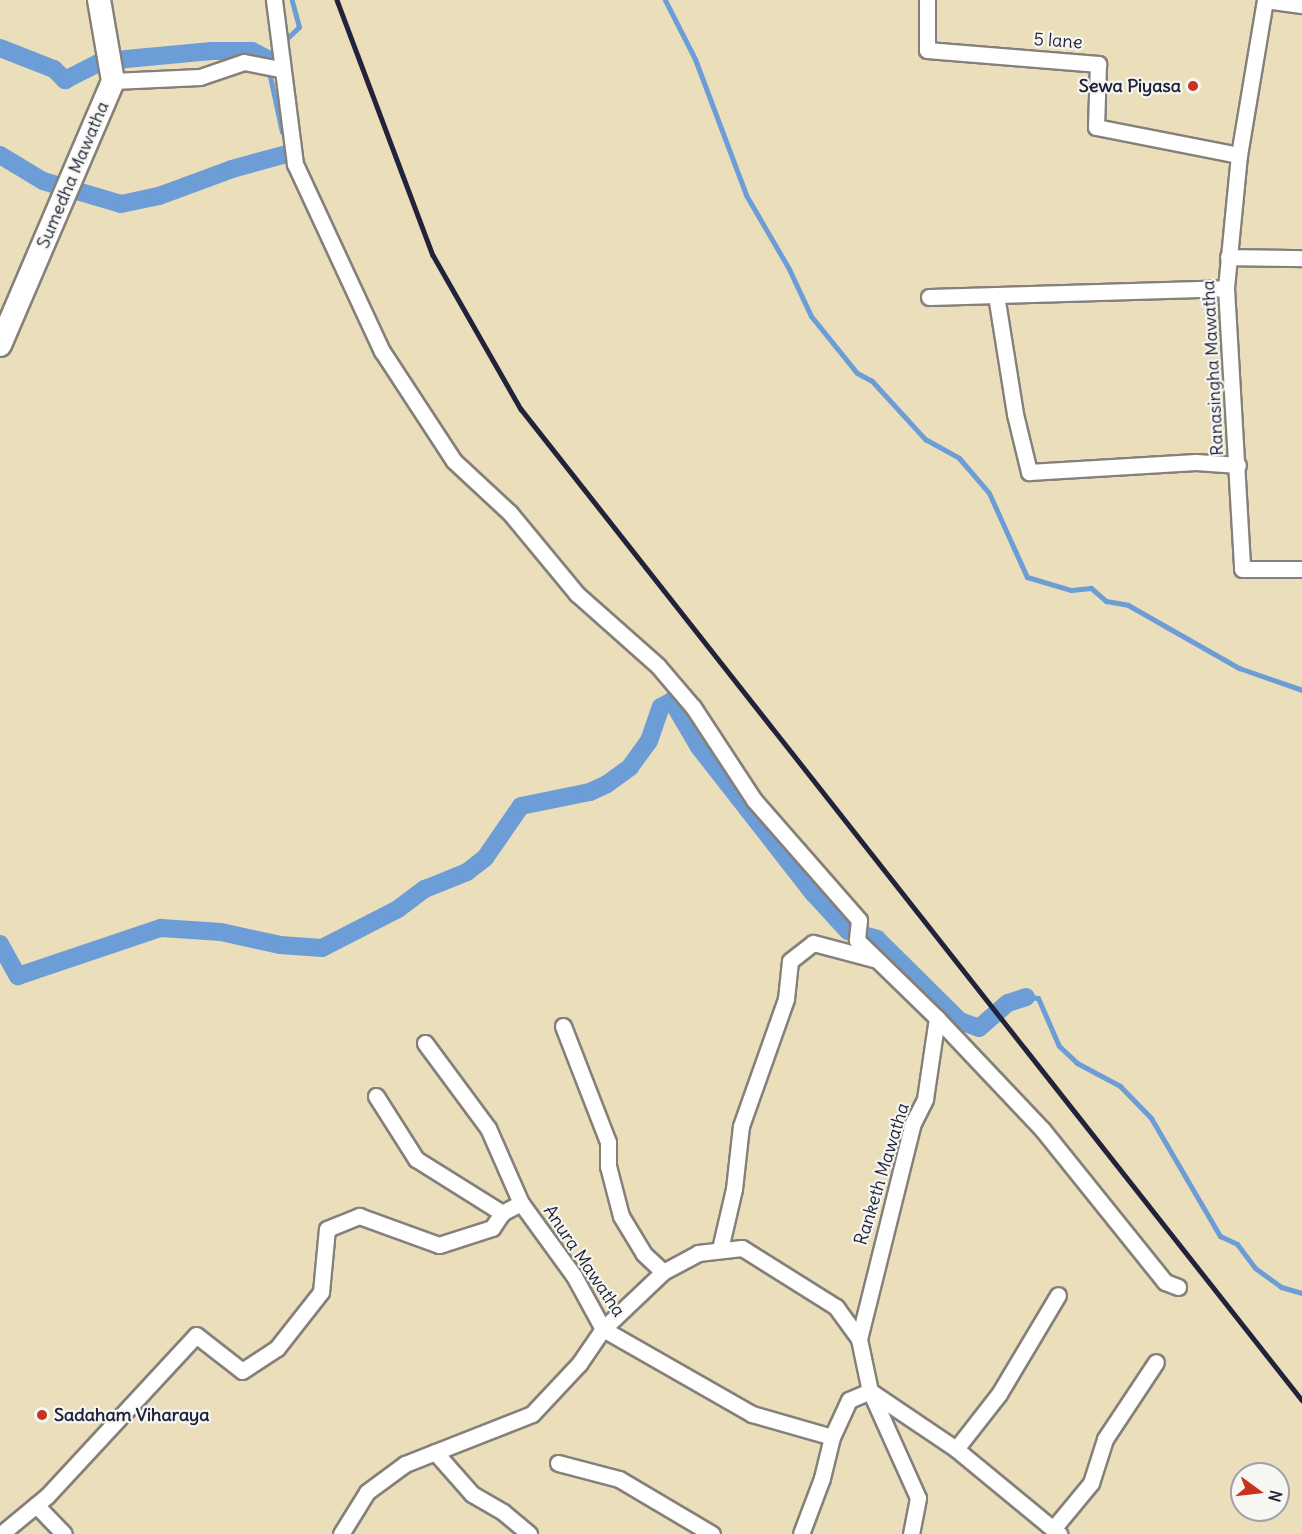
<!DOCTYPE html>
<html>
<head>
<meta charset="utf-8">
<style>
  body { margin:0 }
  #map { position:relative; width:1302px; height:1534px; overflow:hidden; background:#eadebb; font-family:Delius,sans-serif }
  div>[style] { position:absolute }
  .stream>* { height:5px; margin:-2.5px; padding:0 2.5px; transform-origin:2.5px; border-radius:2.5px; background:#6c9dd7 }
  .canal>* { height:18px; margin:-9px; padding:0 9px; transform-origin:9px; border-radius:9px; background:#6c9dd7 }
  .roads { filter:drop-shadow(2px 0 #86807b) drop-shadow(-2px 0 #86807b) drop-shadow(0 2px #86807b) drop-shadow(0 -2px #86807b) }
  .street>* { height:15px; margin:-7.5px; padding:0 7.5px; transform-origin:7.5px; border-radius:7.5px; background:#fff }
  .secondary>* { height:22px; margin:-11px; padding:0 11px; transform-origin:11px; border-radius:11px; background:#fff }
  .rail>* { height:4.5px; margin:-2.25px; padding:0 2.25px; transform-origin:2.25px; border-radius:2.25px; background:#22223b }
  .dots>* { width:16px; height:16px; translate:-50% -50%; box-sizing:border-box; border:3px solid #f6f6f2; border-radius:50% }
  span { translate:-50% -50%; white-space:nowrap; text-align:center; line-height:1.15; -webkit-text-stroke:4.5px #f6f6f2; paint-order:stroke }
  .street-label { font-size:18px; color:#22223b }
  .poi-label { font-size:18px; color:#22223b; font-weight:700 }
  .right { translate:-100% -50%; text-align:right }
  .left { translate:0 -50%; text-align:left }
  .north { position:absolute; left:1230px; top:1462px; width:60px; height:60px; box-sizing:border-box; background:#f6f6f2; border:2px solid #a1a1a9; border-radius:50%; rotate:105deg; font-size:16px; font-weight:700; line-height:24px; text-align:center; color:#22223b }
  .north::after { content:''; display:block; margin:auto; width:21px; height:27px; background:#c8321e; clip-path:polygon(50% 0,100% 100%,50% 72%,0 100%) }
</style>
</head>
<body>
<div id="map">
  <div class="stream">
    <i style="left:665px;top:0;width:66px;rotate:63deg"></i>
    <i style="left:695px;top:59px;width:145px;rotate:69.4deg"></i>
    <i style="left:746px;top:195px;width:86px;rotate:59.8deg"></i>
    <i style="left:789px;top:269px;width:52px;rotate:64.9deg"></i>
    <i style="left:811px;top:316px;width:73px;rotate:51.1deg"></i>
    <i style="left:857px;top:373px;width:17px;rotate:28deg"></i>
    <i style="left:872px;top:381px;width:79px;rotate:47.6deg"></i>
    <i style="left:925px;top:439px;width:39px;rotate:29deg"></i>
    <i style="left:959px;top:458px;width:46px;rotate:49.4deg"></i>
    <i style="left:989px;top:493px;width:92px;rotate:65.7deg"></i>
    <i style="left:1027px;top:577px;width:46px;rotate:16.5deg"></i>
    <i style="left:1071px;top:590px;width:20px;rotate:-6deg"></i>
    <i style="left:1091px;top:588px;width:20px;rotate:41deg"></i>
    <i style="left:1106px;top:601px;width:22px;rotate:10deg"></i>
    <i style="left:1128px;top:605px;width:128px;rotate:29.6deg"></i>
    <i style="left:1239px;top:668px;width:67px;rotate:19.2deg"></i>
    <i style="left:282px;top:132px;width:76px;rotate:-102.2deg"></i>
    <i style="left:266px;top:58px;width:45px;rotate:-43.2deg"></i>
    <i style="left:299px;top:27px;width:28px;rotate:-105deg"></i>
    <i style="left:1026px;top:997px;width:12px;rotate:5deg"></i>
    <i style="left:1038px;top:998px;width:52px;rotate:66.4deg"></i>
    <i style="left:1059px;top:1046px;width:25px;rotate:43deg"></i>
    <i style="left:1077px;top:1063px;width:49px;rotate:28.1deg"></i>
    <i style="left:1120px;top:1086px;width:45px;rotate:45.9deg"></i>
    <i style="left:1151px;top:1118px;width:137px;rotate:59.7deg"></i>
    <i style="left:1220px;top:1236px;width:19px;rotate:25deg"></i>
    <i style="left:1237px;top:1244px;width:30px;rotate:53deg"></i>
    <i style="left:1255px;top:1268px;width:32px;rotate:36deg"></i>
    <i style="left:1281px;top:1287px;width:22px;rotate:16deg"></i>
  </div>
  <div class="canal">
    <i style="left:0;top:48px;width:58px;rotate:21.3deg"></i>
    <i style="left:54px;top:69px;width:16px;rotate:45deg"></i>
    <i style="left:65px;top:80px;width:37px;rotate:-27deg"></i>
    <i style="left:98px;top:63px;width:28px;rotate:-8deg"></i>
    <i style="left:126px;top:59px;width:86px;rotate:-5.3deg"></i>
    <i style="left:212px;top:51px;width:40px"></i>
    <i style="left:252px;top:51px;width:16px;rotate:27deg"></i>
    <i style="left:0;top:155px;width:50px;rotate:31.2deg"></i>
    <i style="left:43px;top:181px;width:81px;rotate:16.4deg"></i>
    <i style="left:121px;top:204px;width:39px;rotate:-12deg"></i>
    <i style="left:159px;top:196px;width:78px;rotate:-20.3deg"></i>
    <i style="left:232px;top:169px;width:60px;rotate:-15.4deg"></i>
    <i style="left:0;top:944px;width:37px;rotate:61deg"></i>
    <i style="left:18px;top:976px;width:151px;rotate:-18.6deg"></i>
    <i style="left:161px;top:928px;width:60px;rotate:3.8deg"></i>
    <i style="left:221px;top:932px;width:60px;rotate:12.4deg"></i>
    <i style="left:280px;top:945px;width:42px;rotate:4.1deg"></i>
    <i style="left:322px;top:948px;width:85px;rotate:-27.2deg"></i>
    <i style="left:398px;top:909px;width:34px;rotate:-37deg"></i>
    <i style="left:425px;top:889px;width:45px;rotate:-22deg"></i>
    <i style="left:467px;top:872px;width:23px;rotate:-38deg"></i>
    <i style="left:485px;top:858px;width:63px;rotate:-55.3deg"></i>
    <i style="left:521px;top:806px;width:70px;rotate:-11.5deg"></i>
    <i style="left:590px;top:792px;width:19px;rotate:-25deg"></i>
    <i style="left:607px;top:784px;width:29px;rotate:-36deg"></i>
    <i style="left:630px;top:767px;width:32px;rotate:-54deg"></i>
    <i style="left:649px;top:741px;width:36px;rotate:-71deg"></i>
    <i style="left:661px;top:707px;width:13px;rotate:-29deg"></i>
    <i style="left:672px;top:701px;width:53px;rotate:59.6deg"></i>
    <i style="left:699px;top:747px;width:187px;rotate:52deg"></i>
    <i style="left:814px;top:894px;width:50px;rotate:47.4deg"></i>
    <i style="left:848px;top:931px;width:30px;rotate:15deg"></i>
    <i style="left:877px;top:939px;width:117px;rotate:44.7deg"></i>
    <i style="left:960px;top:1021px;width:20px;rotate:20deg"></i>
    <i style="left:979px;top:1028px;width:38px;rotate:-41deg"></i>
    <i style="left:1008px;top:1003px;width:19px;rotate:-18deg"></i>
  </div>
  <div class="roads">
    <div class="street">
      <i style="left:274px;top:0;width:165px;rotate:82.7deg"></i>
      <i style="left:295px;top:164px;width:206px;rotate:65.1deg"></i>
      <i style="left:382px;top:351px;width:131px;rotate:56.8deg"></i>
      <i style="left:454px;top:461px;width:76px;rotate:42.9deg"></i>
      <i style="left:510px;top:513px;width:105px;rotate:50.4deg"></i>
      <i style="left:577px;top:594px;width:108px;rotate:41.6deg"></i>
      <i style="left:658px;top:666px;width:54px;rotate:49.5deg"></i>
      <i style="left:693px;top:707px;width:111px;rotate:56.7deg"></i>
      <i style="left:754px;top:800px;width:159px;rotate:48.8deg"></i>
      <i style="left:859px;top:920px;width:20px;rotate:96deg"></i>
      <i style="left:857px;top:940px;width:112px;rotate:44.3deg"></i>
      <i style="left:937px;top:1018px;width:153px;rotate:46.6deg"></i>
      <i style="left:1042px;top:1129px;width:196px;rotate:51.2deg"></i>
      <i style="left:1165px;top:1282px;width:14px;rotate:21deg"></i>
      <i style="left:927px;top:0;width:50px;rotate:90deg"></i>
      <i style="left:927px;top:50px;width:172px;rotate:4.7deg"></i>
      <i style="left:1098px;top:64px;width:63px;rotate:91.8deg"></i>
      <i style="left:1096px;top:127px;width:146px;rotate:11.1deg"></i>
      <i style="left:1265px;top:0;width:157px;rotate:99.5deg"></i>
      <i style="left:1239px;top:155px;width:134px;rotate:95.6deg"></i>
      <i style="left:1226px;top:288px;width:281px;rotate:86.7deg"></i>
      <i style="left:1242px;top:569px;width:60px"></i>
      <i style="left:1265px;top:0;width:37px;rotate:8deg"></i>
      <i style="left:113px;top:81px;width:87px;rotate:-2.6deg"></i>
      <i style="left:200px;top:77px;width:46px;rotate:-18.8deg"></i>
      <i style="left:244px;top:62px;width:37px;rotate:11deg"></i>
      <i style="left:1228px;top:257px;width:74px;rotate:0.8deg"></i>
      <i style="left:996px;top:295px;width:121px;rotate:80.9deg"></i>
      <i style="left:1015px;top:414px;width:60px;rotate:76.4deg"></i>
      <i style="left:1029px;top:472px;width:167px;rotate:-3.4deg"></i>
      <i style="left:1196px;top:462px;width:42px;rotate:4.1deg"></i>
      <i style="left:929px;top:297px;width:297px;rotate:-1.7deg"></i>
      <i style="left:563px;top:1026px;width:124px;rotate:68.8deg"></i>
      <i style="left:608px;top:1142px;width:24px;rotate:90deg"></i>
      <i style="left:608px;top:1166px;width:52px;rotate:75.4deg"></i>
      <i style="left:621px;top:1216px;width:44px;rotate:58.8deg"></i>
      <i style="left:644px;top:1254px;width:26px;rotate:43deg"></i>
      <i style="left:425px;top:1043px;width:106px;rotate:53.5deg"></i>
      <i style="left:488px;top:1128px;width:82px;rotate:66.3deg"></i>
      <i style="left:376px;top:1096px;width:75px;rotate:57.6deg"></i>
      <i style="left:416px;top:1159px;width:102px;rotate:32.1deg"></i>
      <i style="left:720px;top:1249px;width:62px;rotate:-76.9deg"></i>
      <i style="left:734px;top:1189px;width:63px;rotate:-83.7deg"></i>
      <i style="left:741px;top:1126px;width:135px;rotate:-70.5deg"></i>
      <i style="left:786px;top:999px;width:38px;rotate:-84deg"></i>
      <i style="left:790px;top:961px;width:29px;rotate:-38deg"></i>
      <i style="left:813px;top:943px;width:63px;rotate:14.7deg"></i>
      <i style="left:859px;top:1339px;width:223px;rotate:-76deg"></i>
      <i style="left:913px;top:1123px;width:27px;rotate:-63deg"></i>
      <i style="left:925px;top:1099px;width:82px;rotate:-81.6deg"></i>
      <i style="left:956px;top:1449px;width:70px;rotate:-52deg"></i>
      <i style="left:999px;top:1394px;width:115px;rotate:-59.2deg"></i>
      <i style="left:435px;top:1452px;width:56px;rotate:48.6deg"></i>
      <i style="left:472px;top:1494px;width:36px;rotate:30deg"></i>
      <i style="left:503px;top:1512px;width:34px;rotate:40deg"></i>
      <i style="left:558px;top:1463px;width:63px;rotate:14.7deg"></i>
      <i style="left:619px;top:1479px;width:108px;rotate:30.6deg"></i>
      <i style="left:36px;top:1505px;width:40px;rotate:46deg"></i>
      <i style="left:1053px;top:1529px;width:60px;rotate:-50.4deg"></i>
      <i style="left:1091px;top:1483px;width:46px;rotate:-72.3deg"></i>
      <i style="left:1105px;top:1439px;width:92px;rotate:-56.5deg"></i>
      <i style="left:1px;top:1534px;width:60px;rotate:-39.6deg"></i>
      <i style="left:47px;top:1496px;width:219px;rotate:-47.2deg"></i>
      <i style="left:196px;top:1335px;width:58px;rotate:38deg"></i>
      <i style="left:242px;top:1371px;width:42px;rotate:-33.3deg"></i>
      <i style="left:277px;top:1348px;width:71px;rotate:-51.8deg"></i>
      <i style="left:321px;top:1292px;width:63px;rotate:-84.6deg"></i>
      <i style="left:327px;top:1229px;width:35px;rotate:-22deg"></i>
      <i style="left:359px;top:1216px;width:85px;rotate:19.9deg"></i>
      <i style="left:439px;top:1245px;width:56px;rotate:-17.8deg"></i>
      <i style="left:492px;top:1228px;width:18px;rotate:-56deg"></i>
      <i style="left:502px;top:1213px;width:21px;rotate:-28deg"></i>
      <i style="left:521px;top:1203px;width:90px;rotate:54deg"></i>
      <i style="left:574px;top:1276px;width:60px;rotate:61.3deg"></i>
      <i style="left:603px;top:1329px;width:172px;rotate:29.7deg"></i>
      <i style="left:752px;top:1414px;width:83px;rotate:16deg"></i>
      <i style="left:341px;top:1534px;width:49px;rotate:-58.2deg"></i>
      <i style="left:367px;top:1492px;width:47px;rotate:-36.4deg"></i>
      <i style="left:405px;top:1464px;width:136px;rotate:-21.5deg"></i>
      <i style="left:532px;top:1414px;width:69px;rotate:-46.8deg"></i>
      <i style="left:579px;top:1364px;width:42px;rotate:-55.6deg"></i>
      <i style="left:603px;top:1329px;width:83px;rotate:-43.5deg"></i>
      <i style="left:663px;top:1272px;width:40px;rotate:-28deg"></i>
      <i style="left:698px;top:1253px;width:44px;rotate:-6.5deg"></i>
      <i style="left:742px;top:1248px;width:111px;rotate:32.1deg"></i>
      <i style="left:836px;top:1307px;width:39px;rotate:54deg"></i>
      <i style="left:859px;top:1339px;width:53px;rotate:78.1deg"></i>
      <i style="left:870px;top:1391px;width:104px;rotate:34deg"></i>
      <i style="left:956px;top:1449px;width:134px;rotate:39.5deg"></i>
      <i style="left:801px;top:1534px;width:60px;rotate:-69.4deg"></i>
      <i style="left:822px;top:1478px;width:42px;rotate:-76.3deg"></i>
      <i style="left:832px;top:1437px;width:41px;rotate:-65.3deg"></i>
      <i style="left:849px;top:1400px;width:23px;rotate:-23deg"></i>
      <i style="left:870px;top:1391px;width:117px;rotate:65.8deg"></i>
      <i style="left:918px;top:1498px;width:37px;rotate:101deg"></i>
    </div>
    <div class="secondary">
      <i style="left:0;top:345px;width:287px;rotate:-66.8deg"></i>
      <i style="left:113px;top:81px;width:82px;rotate:-99.8deg"></i>
    </div>
  </div>
  <div class="rail">
    <i style="left:337px;top:0;width:272px;rotate:69.4deg"></i>
    <i style="left:433px;top:255px;width:177px;rotate:60.3deg"></i>
    <i style="left:521px;top:409px;width:1262px;rotate:51.76deg"></i>
  </div>
  <div class="dots">
    <i style="left:1193px;top:86px;background:#c8321e"></i>
    <i style="left:42px;top:1415px;background:#c8321e"></i>
  </div>
  <div class="street-label">
    <span style="left:1058px;top:41px;rotate:4deg">5 lane</span>
    <span style="left:73px;top:175px;rotate:-67deg">Sumedha Mawatha</span>
    <span style="left:1213px;top:368px;rotate:-93deg">Ranasingha Mawatha</span>
    <span style="left:882px;top:1174px;rotate:-73deg">Ranketh Mawatha</span>
    <span style="left:584px;top:1261px;rotate:56deg">Anura Mawatha</span>
  </div>
  <div class="poi-label">
    <span class="right" style="left:1181px;top:86px">Sewa Piyasa</span>
    <span class="left" style="left:54px;top:1415px">Sadaham Viharaya</span>
  </div>
  <div class="north">N</div>
</div>
</body>
</html>
